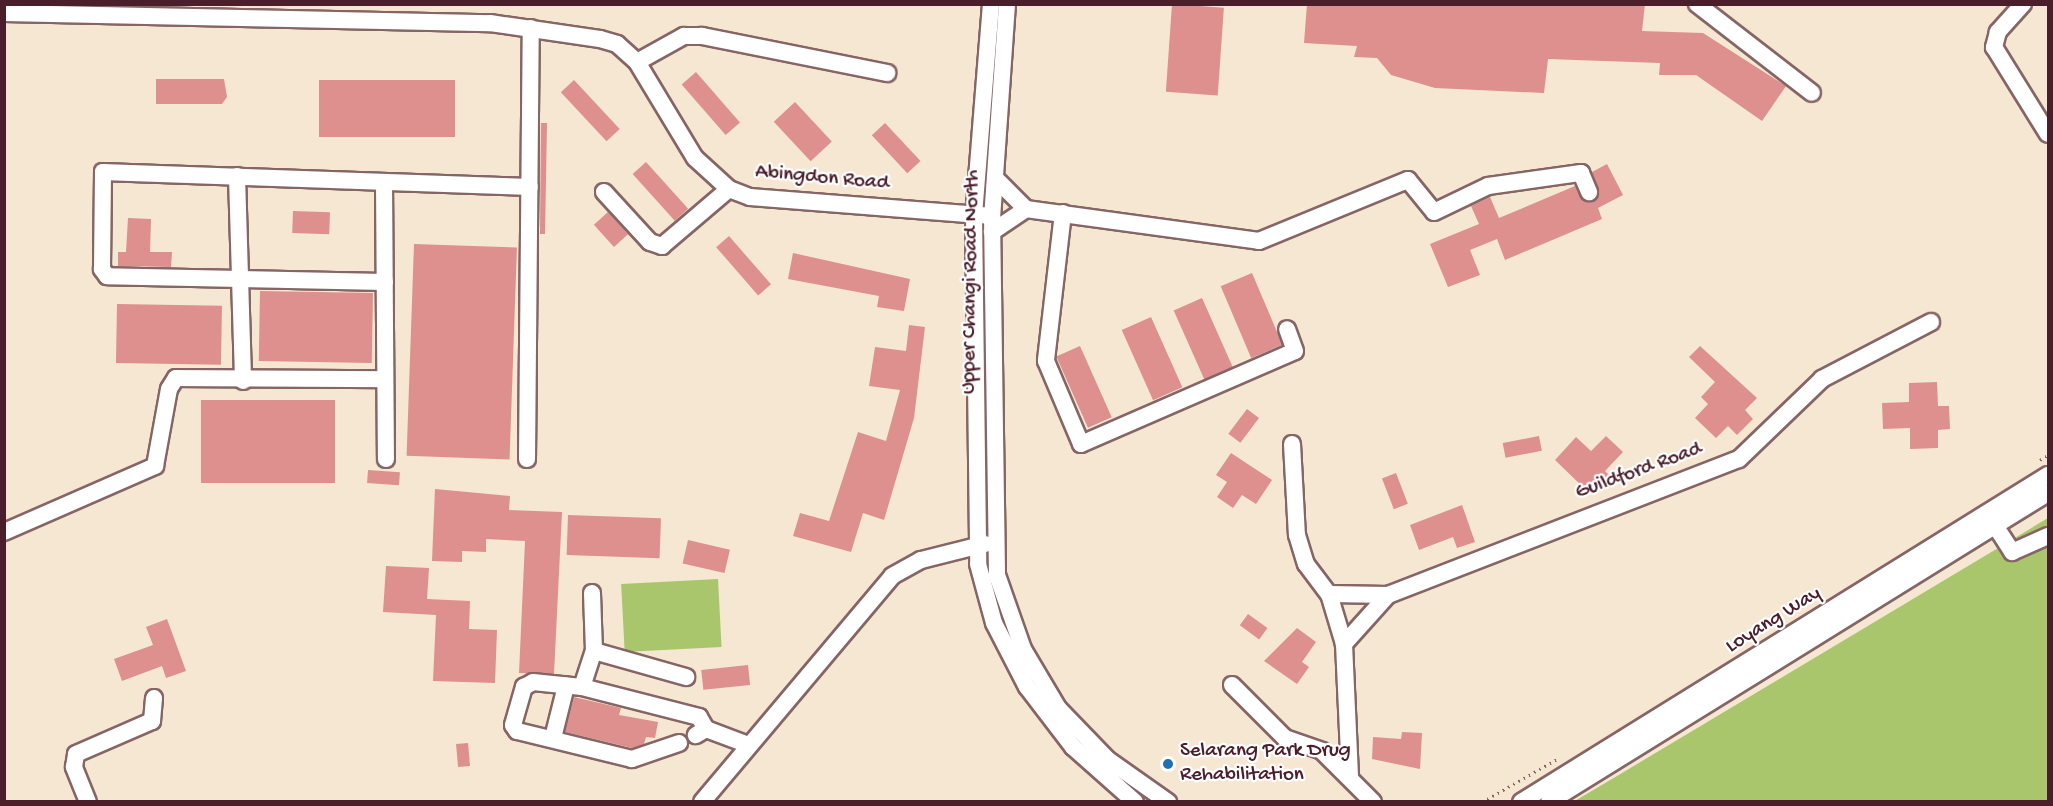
<!DOCTYPE html>
<html>
<head>
<meta charset="utf-8">
<style>
  body { margin:0 }
  #map { position:relative; width:2053px; height:806px; overflow:hidden; background:#f6e7d2; font-family:"Gochi Hand",sans-serif }
  div>[style] { position:absolute }
  .green>* { inset:0; background:#aac66c; transform-origin:0 0 }
  .building>* { inset:0; background:#dd908e; transform-origin:0 0 }
  .path>* { height:3px; margin-top:-1.5px; transform-origin:0; background:repeating-linear-gradient(90deg,#866565 0 1.5px,transparent 0 6px) }
  .roads { filter:drop-shadow(2px 0 #866565) drop-shadow(-2px 0 #866565) drop-shadow(0 2px #866565) drop-shadow(0 -2px #866565) }
  .minor>* { height:16px; margin:-8px; padding:0 8px; transform-origin:8px; border-radius:8px; background:#fff }
  .dots>* { width:16px; height:16px; translate:-50% -50%; box-sizing:border-box; border:3px solid #fff; border-radius:50% }
  span { translate:-50% -50%; white-space:nowrap; text-align:center; line-height:1.15; -webkit-text-stroke:4.5px #fff; paint-order:stroke }
  .street-label { font-size:21px; color:#4a1f2b }
  .poi-label { font-size:21px; color:#4a1f2b }
  .left { translate:0 -50%; text-align:left }
  .frame { position:absolute; inset:0; border:6px solid #4a1f2b; pointer-events:none }
</style>
</head>
<body>
<div id="map">
  <div class="green">
    <i style="clip-path:polygon(2048px 518px,2048px 801px,1573px 802px,1612px 779px)"></i>
    <i style="left:718px;top:579px;width:68px;height:97px;rotate:87deg"></i>
  </div>
  <div class="building">
    <i style="left:1172px;top:4px;width:52px;height:88px;rotate:4deg"></i>
    <i style="clip-path:polygon(1307px 4px,1645px 4px,1642px 31px,1703px 33px,1786px 86px,1762px 121px,1696px 75px,1659px 75px,1660px 63px,1548px 59px,1544px 93px,1435px 88px,1391px 75px,1377px 58px,1354px 57px,1357px 46px,1304px 43px)"></i>
    <i style="left:696px;top:72px;width:67px;height:19px;rotate:49deg"></i>
    <i style="clip-path:polygon(156px 79px,224px 79px,227px 97px,222px 104px,156px 104px)"></i>
    <i style="left:455px;top:80px;width:57px;height:136px;rotate:90deg"></i>
    <i style="left:574px;top:80px;width:67px;height:18px;rotate:47deg"></i>
    <i style="left:795px;top:102px;width:54px;height:29px;rotate:47deg"></i>
    <i style="clip-path:polygon(541px 123px,547px 123px,545px 234px,540px 234px)"></i>
    <i style="left:885px;top:123px;width:52px;height:18px;rotate:47deg"></i>
    <i style="left:646px;top:162px;width:63px;height:18px;rotate:48deg"></i>
    <i style="clip-path:polygon(1607px 164px,1623px 195px,1598px 208px,1602px 219px,1505px 260px,1497px 239px,1470px 250px,1480px 275px,1448px 287px,1430px 244px,1479px 224px,1471px 206px,1490px 197px,1499px 218px,1575px 186px,1582px 200px,1593px 202px,1599px 193px,1592px 172px)"></i>
    <i style="left:293px;top:211px;width:37px;height:22px;rotate:2deg"></i>
    <i style="left:608px;top:212px;width:30px;height:19px;rotate:48deg"></i>
    <i style="clip-path:polygon(128px 218px,151px 219px,150px 252px,172px 252px,171px 267px,118px 266px,118px 252px,126px 252px)"></i>
    <i style="left:729px;top:236px;width:64px;height:17px;rotate:49deg"></i>
    <i style="left:414px;top:244px;width:103px;height:212px;rotate:2deg"></i>
    <i style="clip-path:polygon(793px 253px,910px 279px,904px 311px,877px 307px,879px 296px,788px 279px)"></i>
    <i style="left:1252px;top:273px;width:78px;height:34px;rotate:67deg"></i>
    <i style="left:260px;top:291px;width:113px;height:70px;rotate:1deg"></i>
    <i style="left:1202px;top:298px;width:76px;height:31px;rotate:66deg"></i>
    <i style="left:117px;top:304px;width:105px;height:59px;rotate:1deg"></i>
    <i style="left:1151px;top:317px;width:77px;height:32px;rotate:66deg"></i>
    <i style="clip-path:polygon(909px 325px,925px 327px,914px 418px,884px 520px,863px 513px,851px 552px,793px 536px,800px 513px,829px 521px,858px 432px,886px 441px,900px 390px,869px 386px,875px 347px,906px 351px)"></i>
    <i style="left:1080px;top:346px;width:78px;height:26px;rotate:66deg"></i>
    <i style="clip-path:polygon(1700px 346px,1757px 398px,1745px 410px,1753px 419px,1737px 435px,1728px 426px,1716px 438px,1695px 418px,1708px 404px,1701px 397px,1715px 382px,1689px 357px)"></i>
    <i style="clip-path:polygon(1937px 382px,1938px 406px,1949px 406px,1950px 429px,1938px 430px,1938px 448px,1910px 449px,1910px 428px,1883px 429px,1882px 403px,1909px 402px,1909px 383px)"></i>
    <i style="left:201px;top:400px;width:134px;height:83px"></i>
    <i style="left:1247px;top:409px;width:15px;height:31px;rotate:37deg"></i>
    <i style="left:1539px;top:436px;width:15px;height:37px;rotate:79deg"></i>
    <i style="clip-path:polygon(1606px 436px,1623px 452px,1605px 471px,1612px 478px,1600px 491px,1592px 484px,1586px 490px,1555px 460px,1576px 437px,1591px 451px)"></i>
    <i style="clip-path:polygon(1231px 453px,1272px 480px,1256px 504px,1242px 495px,1233px 508px,1217px 497px,1227px 482px,1216px 475px)"></i>
    <i style="left:368px;top:470px;width:32px;height:13px;rotate:4deg"></i>
    <i style="left:1396px;top:473px;width:33px;height:15px;rotate:69deg"></i>
    <i style="clip-path:polygon(435px 489px,510px 496px,509px 510px,562px 512px,554px 674px,519px 673px,525px 541px,486px 539px,486px 552px,462px 551px,462px 562px,432px 561px)"></i>
    <i style="clip-path:polygon(1462px 505px,1475px 542px,1457px 548px,1453px 537px,1419px 550px,1410px 525px)"></i>
    <i style="left:568px;top:515px;width:93px;height:40px;rotate:2deg"></i>
    <i style="left:688px;top:540px;width:43px;height:24px;rotate:13deg"></i>
    <i style="clip-path:polygon(386px 566px,429px 568px,427px 599px,470px 601px,469px 629px,497px 630px,495px 683px,433px 681px,436px 615px,383px 612px)"></i>
    <i style="left:1248px;top:614px;width:24px;height:14px;rotate:36deg"></i>
    <i style="clip-path:polygon(167px 619px,186px 671px,166px 678px,162px 666px,122px 681px,114px 659px,153px 645px,146px 627px)"></i>
    <i style="clip-path:polygon(1297px 628px,1316px 642px,1302px 662px,1309px 667px,1297px 684px,1264px 661px)"></i>
    <i style="left:748px;top:665px;width:20px;height:47px;rotate:84deg"></i>
    <i style="clip-path:polygon(574px 697px,621px 708px,619px 715px,658px 722px,655px 738px,646px 737px,644px 744px,632px 748px,565px 732px)"></i>
    <i style="clip-path:polygon(1402px 732px,1422px 733px,1420px 769px,1372px 759px,1373px 737px,1401px 739px)"></i>
    <i style="left:468px;top:743px;width:23px;height:12px;rotate:85deg"></i>
  </div>
  <div class="path">
    <i style="left:2040px;top:460px;width:9px;rotate:-32deg"></i>
    <i style="left:1482px;top:802px;width:86px;rotate:-29.8deg"></i>
  </div>
  <div class="roads">
    <div class="minor">
      <i style="left:991px;top:4px;width:212px;rotate:94.6deg"></i>
      <i style="left:974px;top:215px;width:349px;rotate:89.3deg"></i>
      <i style="left:978px;top:564px;width:61px;rotate:74.8deg"></i>
      <i style="left:994px;top:623px;width:72px;rotate:62.7deg"></i>
      <i style="left:1027px;top:687px;width:76px;rotate:52.5deg"></i>
      <i style="left:1073px;top:747px;width:83px;rotate:41.6deg"></i>
      <i style="left:1007px;top:4px;width:213px;rotate:94deg"></i>
      <i style="left:992px;top:216px;width:359px;rotate:89.2deg"></i>
      <i style="left:997px;top:575px;width:78px;rotate:70.6deg"></i>
      <i style="left:1023px;top:649px;width:69px;rotate:59.3deg"></i>
      <i style="left:1058px;top:708px;width:71px;rotate:46.1deg"></i>
      <i style="left:1107px;top:759px;width:75px;rotate:35.2deg"></i>
      <i style="left:1697px;top:4px;width:145px;rotate:37.7deg"></i>
      <i style="left:2023px;top:4px;width:38px;rotate:132deg"></i>
      <i style="left:1998px;top:32px;width:16px;rotate:105deg"></i>
      <i style="left:1994px;top:47px;width:102px;rotate:58.2deg"></i>
      <i style="left:4px;top:13px;width:486px;rotate:1.2deg"></i>
      <i style="left:490px;top:23px;width:111px;rotate:8.3deg"></i>
      <i style="left:600px;top:39px;width:18px;rotate:16deg"></i>
      <i style="left:617px;top:44px;width:27px;rotate:42deg"></i>
      <i style="left:637px;top:62px;width:112px;rotate:58.9deg"></i>
      <i style="left:695px;top:158px;width:46px;rotate:42.4deg"></i>
      <i style="left:729px;top:189px;width:22px;rotate:21deg"></i>
      <i style="left:750px;top:197px;width:243px;rotate:4.5deg"></i>
      <i style="left:637px;top:62px;width:54px;rotate:-29deg"></i>
      <i style="left:684px;top:36px;width:18px"></i>
      <i style="left:702px;top:36px;width:189px;rotate:11.3deg"></i>
      <i style="left:237px;top:176px;width:205px;rotate:88.3deg"></i>
      <i style="left:995px;top:178px;width:44px;rotate:45deg"></i>
      <i style="left:1026px;top:209px;width:235px;rotate:7.8deg"></i>
      <i style="left:1259px;top:241px;width:161px;rotate:-22.3deg"></i>
      <i style="left:1408px;top:180px;width:41px;rotate:50.9deg"></i>
      <i style="left:1434px;top:212px;width:60px;rotate:-25.7deg"></i>
      <i style="left:1488px;top:186px;width:94px;rotate:-8deg"></i>
      <i style="left:1581px;top:173px;width:21px;rotate:67deg"></i>
      <i style="left:384px;top:182px;width:277px;rotate:89.6deg"></i>
      <i style="left:604px;top:192px;width:68px;rotate:47.4deg"></i>
      <i style="left:650px;top:242px;width:13px;rotate:18deg"></i>
      <i style="left:662px;top:246px;width:88px;rotate:-40.4deg"></i>
      <i style="left:1063px;top:213px;width:149px;rotate:96.6deg"></i>
      <i style="left:1046px;top:361px;width:90px;rotate:67.1deg"></i>
      <i style="left:1081px;top:444px;width:233px;rotate:-23.5deg"></i>
      <i style="left:1295px;top:351px;width:23px;rotate:-110deg"></i>
      <i style="left:992px;top:232px;width:41px;rotate:-34.1deg"></i>
      <i style="left:385px;top:282px;width:278px;rotate:-178.8deg"></i>
      <i style="left:107px;top:276px;width:9px;rotate:-126deg"></i>
      <i style="left:102px;top:269px;width:97px;rotate:-89.4deg"></i>
      <i style="left:103px;top:172px;width:427px;rotate:2deg"></i>
      <i style="left:1292px;top:444px;width:91px;rotate:86.9deg"></i>
      <i style="left:1297px;top:535px;width:30px;rotate:73deg"></i>
      <i style="left:1306px;top:564px;width:38px;rotate:53deg"></i>
      <i style="left:1329px;top:594px;width:52px;rotate:73.3deg"></i>
      <i style="left:1344px;top:644px;width:134px;rotate:87.4deg"></i>
      <i style="left:527px;top:459px;width:431px;rotate:-89.5deg"></i>
      <i style="left:1996px;top:527px;width:30px;rotate:57deg"></i>
      <i style="left:2012px;top:552px;width:39px;rotate:-24deg"></i>
      <i style="left:4px;top:532px;width:165px;rotate:-23.6deg"></i>
      <i style="left:155px;top:466px;width:78px;rotate:-79.7deg"></i>
      <i style="left:169px;top:389px;width:13px;rotate:-58deg"></i>
      <i style="left:176px;top:378px;width:209px;rotate:0.3deg"></i>
      <i style="left:1329px;top:594px;width:59px;rotate:1deg"></i>
      <i style="left:1388px;top:595px;width:376px;rotate:-21.2deg"></i>
      <i style="left:1739px;top:459px;width:115px;rotate:-43.9deg"></i>
      <i style="left:1822px;top:379px;width:123px;rotate:-27.6deg"></i>
      <i style="left:1344px;top:644px;width:66px;rotate:-48.1deg"></i>
      <i style="left:594px;top:651px;width:96px;rotate:15.8deg"></i>
      <i style="left:1232px;top:685px;width:75px;rotate:45deg"></i>
      <i style="left:1285px;top:738px;width:39px;rotate:19deg"></i>
      <i style="left:1322px;top:751px;width:72px;rotate:45deg"></i>
      <i style="left:582px;top:687px;width:38px;rotate:-72deg"></i>
      <i style="left:594px;top:651px;width:58px;rotate:-92deg"></i>
      <i style="left:706px;top:729px;width:43px;rotate:20.6deg"></i>
      <i style="left:553px;top:738px;width:54px;rotate:-76deg"></i>
      <i style="left:679px;top:743px;width:50px;rotate:161.2deg"></i>
      <i style="left:632px;top:759px;width:118px;rotate:-166.3deg"></i>
      <i style="left:517px;top:731px;width:7px;rotate:-124deg"></i>
      <i style="left:513px;top:725px;width:40px;rotate:-74deg"></i>
      <i style="left:524px;top:687px;width:10px;rotate:-29deg"></i>
      <i style="left:533px;top:682px;width:49px;rotate:5.8deg"></i>
      <i style="left:582px;top:687px;width:121px;rotate:14.4deg"></i>
      <i style="left:699px;top:717px;width:14px;rotate:60deg"></i>
      <i style="left:706px;top:729px;width:12px;rotate:149deg"></i>
      <i style="left:88px;top:802px;width:38px;rotate:-112deg"></i>
      <i style="left:74px;top:767px;width:13px;rotate:-81deg"></i>
      <i style="left:76px;top:754px;width:83px;rotate:-23.5deg"></i>
      <i style="left:152px;top:721px;width:23px;rotate:-85deg"></i>
      <i style="left:702px;top:802px;width:295px;rotate:-49.9deg"></i>
      <i style="left:892px;top:576px;width:33px;rotate:-29deg"></i>
      <i style="left:921px;top:560px;width:66px;rotate:-14deg"></i>
      <i style="left:1521px;top:802px;width:620px;rotate:-31.82deg"></i>
      <i style="left:1549px;top:802px;width:587px;rotate:-31.77deg"></i>
    </div>
  </div>
  <div class="dots">
    <i style="left:1168px;top:764px;background:#1f6fb2"></i>
  </div>
  <div class="street-label">
    <span style="left:822px;top:179px;rotate:5deg">Abingdon Road</span>
    <span style="left:972px;top:282px;rotate:-89deg">Upper Changi Road North</span>
    <span style="left:1639px;top:472px;rotate:-20deg">Guildford Road</span>
    <span style="left:1774px;top:621px;rotate:-32deg">Loyang Way</span>
  </div>
  <div class="poi-label">
    <span class="left" style="left:1180px;top:764px">Selarang Park Drug<br>Rehabilitation</span>
  </div>
  <div class="frame"></div>
</div>
</body>
</html>
